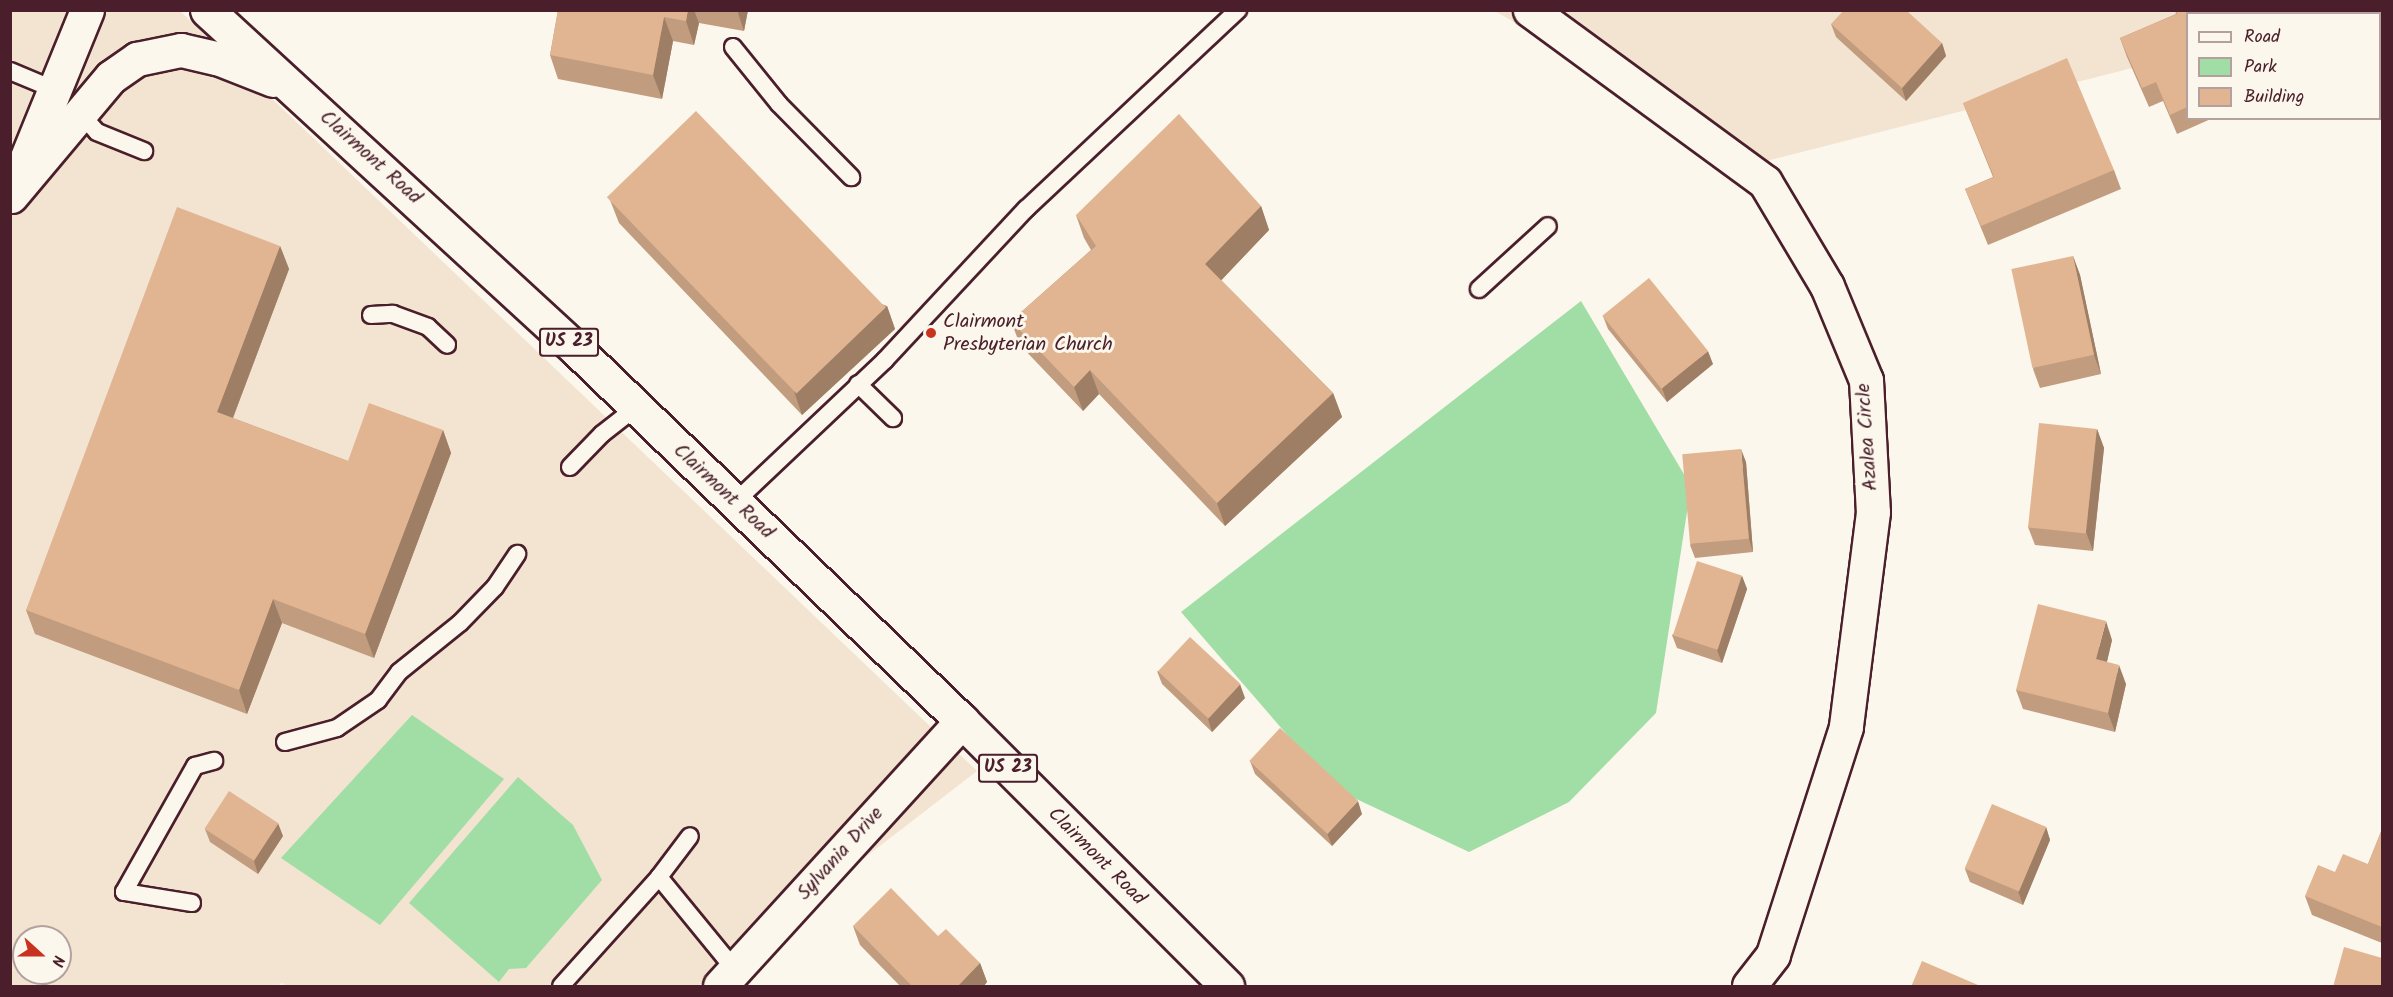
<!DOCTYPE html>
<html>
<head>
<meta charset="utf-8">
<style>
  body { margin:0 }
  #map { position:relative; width:2393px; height:997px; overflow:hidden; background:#fbf7ec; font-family:Kalam,sans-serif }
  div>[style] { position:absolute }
  .built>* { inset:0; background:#f3e3d1 }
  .green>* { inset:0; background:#a1dea5 }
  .roads { filter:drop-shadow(2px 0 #4a1f2b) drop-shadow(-2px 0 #4a1f2b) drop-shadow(0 2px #4a1f2b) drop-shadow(0 -2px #4a1f2b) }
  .service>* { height:16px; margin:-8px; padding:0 8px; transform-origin:8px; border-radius:8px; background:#fbf7ec }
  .minor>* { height:33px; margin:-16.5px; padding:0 16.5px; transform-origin:16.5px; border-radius:16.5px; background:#fbf7ec }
  .secondary>* { height:33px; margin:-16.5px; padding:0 16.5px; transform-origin:16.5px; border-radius:16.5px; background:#fbf7ec }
  .primary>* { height:33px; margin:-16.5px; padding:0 16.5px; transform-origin:16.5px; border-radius:16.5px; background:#fbf7ec }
  .wall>* { inset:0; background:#c29c7e }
  .shaded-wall>* { inset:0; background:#9e7f66 }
  .building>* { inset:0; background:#e1b592; transform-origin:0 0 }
  .dots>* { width:16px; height:16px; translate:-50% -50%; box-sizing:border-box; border:3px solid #fbf7ec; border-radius:50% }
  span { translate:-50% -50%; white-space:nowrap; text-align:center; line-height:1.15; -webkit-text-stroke:6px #fbf7ec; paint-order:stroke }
  .shield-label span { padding:2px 4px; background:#fbf7ec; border:2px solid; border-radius:4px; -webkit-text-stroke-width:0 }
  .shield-label { font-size:18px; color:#4a1f2b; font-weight:700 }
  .street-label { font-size:20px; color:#4a1f2b }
  .poi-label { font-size:20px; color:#4a1f2b }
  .left { translate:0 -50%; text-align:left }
  .frame { position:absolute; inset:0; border:12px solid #4a1f2b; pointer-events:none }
  .legend { position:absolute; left:2186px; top:12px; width:195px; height:108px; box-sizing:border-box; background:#fbf7ec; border:2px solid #b4a19f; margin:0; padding:8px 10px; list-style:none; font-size:18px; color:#4a1f2b }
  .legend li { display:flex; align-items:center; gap:12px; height:30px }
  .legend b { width:30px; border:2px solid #b4a19f }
  .north { position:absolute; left:12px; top:925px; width:60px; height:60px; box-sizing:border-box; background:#fbf7ec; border:2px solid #b4a19f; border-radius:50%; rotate:111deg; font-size:16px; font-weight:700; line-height:24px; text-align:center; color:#4a1f2b }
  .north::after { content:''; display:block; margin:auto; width:21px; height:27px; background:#c8321e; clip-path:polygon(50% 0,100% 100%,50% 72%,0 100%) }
</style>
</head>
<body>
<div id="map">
  <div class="built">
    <i style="clip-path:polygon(evenodd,10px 11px,180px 11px,977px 771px,698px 986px,287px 986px,282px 983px,277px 986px,11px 986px,10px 11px,24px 937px,60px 937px,60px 973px,24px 973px,24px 937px)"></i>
    <i style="clip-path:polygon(1495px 11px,2357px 11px,2188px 14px,2187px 54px,1758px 163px)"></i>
  </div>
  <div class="green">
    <i style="clip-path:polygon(1581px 301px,1691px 486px,1656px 713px,1569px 802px,1469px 852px,1333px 788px,1181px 612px)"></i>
    <i style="clip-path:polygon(412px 715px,504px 779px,380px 925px,281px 858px)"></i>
    <i style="clip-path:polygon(518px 777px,573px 825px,602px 880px,526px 968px,509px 969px,499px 982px,409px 903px)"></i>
  </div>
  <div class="roads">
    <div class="service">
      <i style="left:733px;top:47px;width:73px;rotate:51.1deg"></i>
      <i style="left:779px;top:104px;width:103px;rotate:45.4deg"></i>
      <i style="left:10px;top:71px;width:47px;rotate:22.7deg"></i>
      <i style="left:90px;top:107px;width:15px;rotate:98deg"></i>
      <i style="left:88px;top:122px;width:13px;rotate:48deg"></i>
      <i style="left:97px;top:132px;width:51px;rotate:22deg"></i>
      <i style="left:1479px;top:289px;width:93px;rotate:-42.4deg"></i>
      <i style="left:371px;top:315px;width:22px;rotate:-3deg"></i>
      <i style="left:393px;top:314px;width:37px;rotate:20deg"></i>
      <i style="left:428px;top:327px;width:26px;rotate:43deg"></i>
      <i style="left:858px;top:384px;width:49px;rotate:44.2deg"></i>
      <i style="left:570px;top:467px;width:46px;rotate:-45.9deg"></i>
      <i style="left:602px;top:434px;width:41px;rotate:-38deg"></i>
      <i style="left:735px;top:502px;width:207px;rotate:-43.4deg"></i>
      <i style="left:885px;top:360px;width:207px;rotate:-47deg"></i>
      <i style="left:1026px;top:209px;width:291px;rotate:-43.2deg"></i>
      <i style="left:285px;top:742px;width:54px;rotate:-15.1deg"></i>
      <i style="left:337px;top:728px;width:50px;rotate:-34.3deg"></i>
      <i style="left:378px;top:700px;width:35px;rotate:-53deg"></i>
      <i style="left:399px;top:672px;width:78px;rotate:-38.8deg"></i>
      <i style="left:460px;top:623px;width:50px;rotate:-45.8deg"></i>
      <i style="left:495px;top:587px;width:40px;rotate:-56deg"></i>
      <i style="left:659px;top:877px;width:120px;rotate:50.7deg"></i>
      <i style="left:192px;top:903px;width:69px;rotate:-170.8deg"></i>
      <i style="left:124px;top:892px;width:145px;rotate:-60.6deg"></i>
      <i style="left:195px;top:766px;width:20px;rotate:-15deg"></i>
      <i style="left:561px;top:986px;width:147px;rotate:-48deg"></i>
      <i style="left:659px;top:877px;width:51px;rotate:-52.9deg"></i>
    </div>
    <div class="minor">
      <i style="left:1530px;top:10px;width:291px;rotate:36.2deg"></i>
      <i style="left:1765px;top:182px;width:121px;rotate:59.2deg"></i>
      <i style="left:1827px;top:286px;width:102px;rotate:67.5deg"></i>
      <i style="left:1866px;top:380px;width:132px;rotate:87deg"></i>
      <i style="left:1873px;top:512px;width:217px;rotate:97.2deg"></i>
      <i style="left:1846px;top:727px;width:239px;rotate:107.8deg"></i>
      <i style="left:1773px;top:955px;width:39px;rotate:128deg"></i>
      <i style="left:720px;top:986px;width:359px;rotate:-47.6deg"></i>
    </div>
    <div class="secondary">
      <i style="left:14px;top:189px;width:193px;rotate:-67.8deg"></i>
    </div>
    <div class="primary">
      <i style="left:207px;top:10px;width:502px;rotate:42.58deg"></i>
      <i style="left:577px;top:350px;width:535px;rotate:43.94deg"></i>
      <i style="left:962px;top:721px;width:375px;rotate:45deg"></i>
      <i style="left:11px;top:196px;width:155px;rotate:-50deg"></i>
      <i style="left:111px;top:77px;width:32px;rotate:-35deg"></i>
      <i style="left:137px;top:59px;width:45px;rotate:-11.6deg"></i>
      <i style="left:181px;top:50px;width:37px;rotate:13deg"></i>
      <i style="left:217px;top:58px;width:60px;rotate:21.4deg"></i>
    </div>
  </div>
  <div class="wall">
    <i style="clip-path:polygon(558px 10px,748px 10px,744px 31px,699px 23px,694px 45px,673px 41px,662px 99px,558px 79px,550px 55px)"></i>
    <i style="clip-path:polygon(2175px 10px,2237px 10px,2187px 14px,2187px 118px,2213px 118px,2177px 134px,2163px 101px,2149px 107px,2127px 57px,2120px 38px,2176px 14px)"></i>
    <i style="clip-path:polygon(1831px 24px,1942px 43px,1946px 56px,1906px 101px,1836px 37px)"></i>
    <i style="clip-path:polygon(1963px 103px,2114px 170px,2121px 189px,1988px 245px,1965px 189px,1993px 177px)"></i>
    <i style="clip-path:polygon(610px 200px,887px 306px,895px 329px,802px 415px,619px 223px)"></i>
    <i style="clip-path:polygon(1261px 206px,1269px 230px,1221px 280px,1333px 393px,1342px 417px,1225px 526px,1099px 394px,1083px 411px,1020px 345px,1011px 321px,1091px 250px,1084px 238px,1076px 215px)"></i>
    <i style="clip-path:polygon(280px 246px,289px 269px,233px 418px,348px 461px,443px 430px,451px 453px,374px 658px,282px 623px,247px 714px,35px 634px,26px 610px)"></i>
    <i style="clip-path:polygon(2073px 256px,2080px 275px,2101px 374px,2040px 388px,2033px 369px)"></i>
    <i style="clip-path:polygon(1603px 316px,1713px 364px,1667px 402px,1608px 329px)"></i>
    <i style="clip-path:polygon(2097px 429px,2104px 448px,2093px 551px,2035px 545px,2028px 527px)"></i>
    <i style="clip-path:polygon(1746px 462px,1753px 552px,1695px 558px,1690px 545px)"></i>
    <i style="clip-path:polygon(1742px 576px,1747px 589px,1722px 663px,1677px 648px,1672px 635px)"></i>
    <i style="clip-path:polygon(2112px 640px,2107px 662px,2126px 684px,2115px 732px,2023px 709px,2016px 690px)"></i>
    <i style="clip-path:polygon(1157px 671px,1245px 698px,1212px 732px,1162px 684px)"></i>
    <i style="clip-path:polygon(1250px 761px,1362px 814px,1332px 846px,1255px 774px)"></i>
    <i style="clip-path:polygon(2046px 827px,2050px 840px,2023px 905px,1970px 882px,1965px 869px)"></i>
    <i style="clip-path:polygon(205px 829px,283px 836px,258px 874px,210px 842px)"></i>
    <i style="clip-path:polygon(2382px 829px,2382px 943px,2312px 915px,2305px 896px,2335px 872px,2368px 864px)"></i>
    <i style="clip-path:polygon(853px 926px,938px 936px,980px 963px,987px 982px,983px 987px,901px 987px,860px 945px)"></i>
  </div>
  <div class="shaded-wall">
    <i style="clip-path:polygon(688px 10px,694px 10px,699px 23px,694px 45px,686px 21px)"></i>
    <i style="clip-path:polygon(737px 10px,748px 10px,744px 31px)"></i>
    <i style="clip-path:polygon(664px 17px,673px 41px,662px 99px,653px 75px)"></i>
    <i style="clip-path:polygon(1942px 43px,1946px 56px,1906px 101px,1902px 88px)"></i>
    <i style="clip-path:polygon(1261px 206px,1269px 230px,1214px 288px,1205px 264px)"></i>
    <i style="clip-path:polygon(280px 246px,289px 269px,226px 436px,217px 412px)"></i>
    <i style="clip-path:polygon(2073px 256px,2080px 275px,2101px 374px,2094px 355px)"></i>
    <i style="clip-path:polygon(887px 306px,895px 329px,802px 415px,794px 391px)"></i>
    <i style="clip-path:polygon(1708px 351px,1713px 364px,1667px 402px,1662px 388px)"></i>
    <i style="clip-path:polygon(1090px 370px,1099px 394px,1083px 411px,1074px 387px)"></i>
    <i style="clip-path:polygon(1333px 393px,1342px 417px,1225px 526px,1217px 503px)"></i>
    <i style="clip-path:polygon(2097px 429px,2104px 448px,2093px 551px,2086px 532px)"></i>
    <i style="clip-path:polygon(443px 430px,451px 453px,374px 658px,365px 634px)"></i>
    <i style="clip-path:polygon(1741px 449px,1746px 462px,1753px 552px,1749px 539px)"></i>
    <i style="clip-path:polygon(1742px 576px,1747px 589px,1722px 663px,1717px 650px)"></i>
    <i style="clip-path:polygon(273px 599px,282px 623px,247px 714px,239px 690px)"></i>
    <i style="clip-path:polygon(2106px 621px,2112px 640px,2103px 678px,2096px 659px)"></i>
    <i style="clip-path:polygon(2119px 665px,2126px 684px,2115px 732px,2108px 713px)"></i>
    <i style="clip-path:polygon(1240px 684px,1245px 698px,1212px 732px,1208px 719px)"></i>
    <i style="clip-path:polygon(1358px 801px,1362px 814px,1332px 846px,1327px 833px)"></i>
    <i style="clip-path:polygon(278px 823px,283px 836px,258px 874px,254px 861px)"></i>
    <i style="clip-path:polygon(2046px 827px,2050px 840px,2023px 905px,2018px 891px)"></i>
    <i style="clip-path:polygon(980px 963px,987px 982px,983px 987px,957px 987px)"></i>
  </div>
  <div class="building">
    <i style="clip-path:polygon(558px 10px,688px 10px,686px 21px,664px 17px,653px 75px,550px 55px)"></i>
    <i style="clip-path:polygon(1844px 10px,1906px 10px,1942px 43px,1902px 88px,1831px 24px)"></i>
    <i style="clip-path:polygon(2176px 10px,2237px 10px,2239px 14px,2187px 14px,2187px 107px,2170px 115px,2156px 82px,2142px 88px,2120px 38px,2177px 14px)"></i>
    <i style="clip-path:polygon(2067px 58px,2114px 170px,1981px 226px,1965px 189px,1994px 177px,1963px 103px)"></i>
    <i style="left:696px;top:111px;width:273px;height:124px;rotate:46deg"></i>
    <i style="clip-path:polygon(1179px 114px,1261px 206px,1205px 264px,1333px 393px,1217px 503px,1090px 370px,1074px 387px,1011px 321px,1096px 246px,1076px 215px)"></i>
    <i style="clip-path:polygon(177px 207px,280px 246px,217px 412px,348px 461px,369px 403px,443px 430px,365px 634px,273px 599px,239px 690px,26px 610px)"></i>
    <i style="left:2073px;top:256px;width:101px;height:63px;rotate:78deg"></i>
    <i style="left:1649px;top:278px;width:94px;height:60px;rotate:51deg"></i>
    <i style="left:2039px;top:423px;width:58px;height:105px;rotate:6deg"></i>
    <i style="left:1741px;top:449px;width:90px;height:59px;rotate:85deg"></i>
    <i style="left:1697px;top:561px;width:47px;height:78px;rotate:18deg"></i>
    <i style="clip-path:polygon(2038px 604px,2106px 621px,2096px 659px,2119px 665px,2108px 713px,2016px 690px)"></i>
    <i style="left:1190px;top:637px;width:69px;height:47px;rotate:43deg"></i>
    <i style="left:1280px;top:728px;width:107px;height:45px;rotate:43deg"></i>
    <i style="left:229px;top:791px;width:59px;height:45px;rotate:33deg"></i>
    <i style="left:1992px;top:804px;width:59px;height:70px;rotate:23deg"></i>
    <i style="clip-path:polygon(2382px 829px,2382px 927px,2305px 896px,2318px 865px,2335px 872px,2343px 854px,2368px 864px)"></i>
    <i style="clip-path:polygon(891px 888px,938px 936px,946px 929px,980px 963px,957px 987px,913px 987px,853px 926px)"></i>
    <i style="clip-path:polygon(2344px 947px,2382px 958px,2382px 987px,2333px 987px)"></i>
    <i style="clip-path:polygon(1922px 961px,1978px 985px,1977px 987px,1911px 987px)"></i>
  </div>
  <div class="dots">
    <i style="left:931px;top:333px;background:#c8321e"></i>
  </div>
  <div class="shield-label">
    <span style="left:569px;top:342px">US 23</span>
    <span style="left:1008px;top:768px">US 23</span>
  </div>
  <div class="street-label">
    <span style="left:370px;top:158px;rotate:42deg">Clairmont Road</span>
    <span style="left:1868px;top:437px;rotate:-94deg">Azalea Circle</span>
    <span style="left:723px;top:492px;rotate:43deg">Clairmont Road</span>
    <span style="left:841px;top:854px;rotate:-48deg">Sylvania Drive</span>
    <span style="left:1096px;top:857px;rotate:45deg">Clairmont Road</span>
  </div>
  <div class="poi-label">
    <span class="left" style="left:943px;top:334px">Clairmont<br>Presbyterian Church</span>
  </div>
  <div class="frame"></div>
  <ul class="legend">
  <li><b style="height:8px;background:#fbf7ec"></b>Road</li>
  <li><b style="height:16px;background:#a1dea5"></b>Park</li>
  <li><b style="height:16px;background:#e1b592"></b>Building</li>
  </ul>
  <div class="north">N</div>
</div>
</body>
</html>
